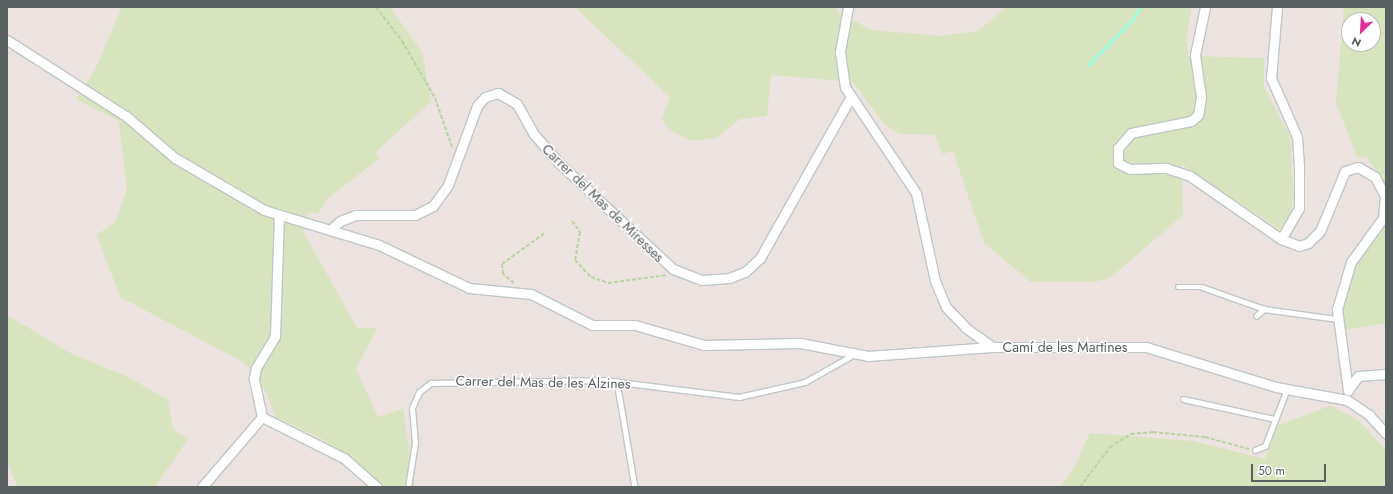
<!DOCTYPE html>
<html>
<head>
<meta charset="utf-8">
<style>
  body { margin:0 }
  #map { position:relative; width:1393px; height:494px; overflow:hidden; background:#ece2e0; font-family:Jost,sans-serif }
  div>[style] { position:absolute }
  .green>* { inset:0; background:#d8e4bd }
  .stream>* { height:3px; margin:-1.5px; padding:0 1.5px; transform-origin:1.5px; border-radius:1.5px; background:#a0fde5 }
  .path>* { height:2px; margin-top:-1px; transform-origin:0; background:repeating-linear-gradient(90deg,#b7d5a0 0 4px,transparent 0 6px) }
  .roads { filter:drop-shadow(1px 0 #bfc7c6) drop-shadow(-1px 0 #bfc7c6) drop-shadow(0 1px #bfc7c6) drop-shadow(0 -1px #bfc7c6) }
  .lane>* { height:4.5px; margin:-2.25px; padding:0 2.25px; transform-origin:2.25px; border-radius:2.25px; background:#fff }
  .street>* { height:9px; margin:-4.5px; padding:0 4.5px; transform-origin:4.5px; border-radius:4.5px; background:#fff }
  span { translate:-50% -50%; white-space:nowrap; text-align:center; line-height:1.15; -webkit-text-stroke:3px #fff; paint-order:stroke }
  .street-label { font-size:14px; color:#596160 }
  .frame { position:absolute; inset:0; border:8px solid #596160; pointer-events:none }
  .north { position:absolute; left:1341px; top:12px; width:40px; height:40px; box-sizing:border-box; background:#fff; border:1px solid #bdc0bf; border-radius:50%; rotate:205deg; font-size:11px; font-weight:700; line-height:16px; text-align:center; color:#596160 }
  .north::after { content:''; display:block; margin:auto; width:14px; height:18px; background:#e52e9e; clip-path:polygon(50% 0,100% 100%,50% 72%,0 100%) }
  .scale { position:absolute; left:1251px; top:464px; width:75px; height:18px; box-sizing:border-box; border:2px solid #596160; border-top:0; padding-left:5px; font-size:12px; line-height:14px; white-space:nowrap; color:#596160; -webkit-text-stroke:3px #fff; paint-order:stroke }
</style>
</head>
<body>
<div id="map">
  <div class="green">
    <i style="clip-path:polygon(122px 7px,390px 7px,422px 52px,431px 101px,375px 153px,380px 158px,328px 198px,318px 214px,308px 212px,303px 231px,357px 328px,377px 328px,356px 369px,378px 417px,403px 409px,415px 487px,381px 487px,374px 476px,322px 439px,276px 417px,266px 392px,245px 363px,120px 297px,97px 235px,116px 221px,127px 190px,119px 121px,76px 99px,95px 70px)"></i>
    <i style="clip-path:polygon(575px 7px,836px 7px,838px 12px,871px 30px,941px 36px,978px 31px,1007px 7px,1192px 7px,1186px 39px,1189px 56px,1264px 58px,1264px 87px,1290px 136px,1294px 197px,1289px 219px,1279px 229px,1181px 164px,1183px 215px,1110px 278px,1094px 282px,1031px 282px,984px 243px,953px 151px,942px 154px,935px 135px,900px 134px,885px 125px,853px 82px,771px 75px,767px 116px,740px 119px,716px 138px,692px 141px,670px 130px,662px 120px,670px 97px)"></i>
    <i style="clip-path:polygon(evenodd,1344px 7px,1386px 7px,1386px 184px,1366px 157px,1357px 157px,1336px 102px,1344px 7px,1349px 20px,1373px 20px,1373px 44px,1349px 44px,1349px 20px)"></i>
    <i style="clip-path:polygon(1386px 223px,1386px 323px,1344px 330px,1343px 310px,1351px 274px)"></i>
    <i style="clip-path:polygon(7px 315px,70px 353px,128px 377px,168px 400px,173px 429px,188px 439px,155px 487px,18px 487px,7px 462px)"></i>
    <i style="clip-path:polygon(1330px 406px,1357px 419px,1386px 450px,1386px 487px,1060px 487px,1074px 468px,1090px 433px,1193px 441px,1265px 459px,1278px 425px)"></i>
  </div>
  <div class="stream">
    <i style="left:1088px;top:65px;width:64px;rotate:-45.6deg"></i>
    <i style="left:1133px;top:19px;width:14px;rotate:-60deg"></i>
  </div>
  <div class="path">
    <i style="left:376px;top:7px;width:43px;rotate:52.6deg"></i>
    <i style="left:402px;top:41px;width:66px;rotate:59.9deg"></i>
    <i style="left:435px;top:98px;width:52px;rotate:70.9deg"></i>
    <i style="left:572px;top:221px;width:14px;rotate:54deg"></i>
    <i style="left:580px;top:232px;width:28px;rotate:100deg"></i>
    <i style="left:575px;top:260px;width:23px;rotate:47deg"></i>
    <i style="left:591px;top:277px;width:18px;rotate:19deg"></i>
    <i style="left:608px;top:283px;width:59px;rotate:-7.9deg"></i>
    <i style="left:514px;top:283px;width:14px;rotate:-141deg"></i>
    <i style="left:503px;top:274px;width:10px;rotate:-96deg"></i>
    <i style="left:502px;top:264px;width:54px;rotate:-36deg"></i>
    <i style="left:1080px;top:487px;width:50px;rotate:-53.1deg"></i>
    <i style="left:1110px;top:447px;width:25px;rotate:-32deg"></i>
    <i style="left:1131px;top:434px;width:22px;rotate:-5deg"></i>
    <i style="left:1153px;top:432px;width:52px;rotate:5.5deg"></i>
    <i style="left:1205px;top:437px;width:46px;rotate:15.3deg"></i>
  </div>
  <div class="roads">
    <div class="lane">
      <i style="left:1178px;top:287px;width:24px"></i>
      <i style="left:1202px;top:287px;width:66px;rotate:19.5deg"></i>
      <i style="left:1256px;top:316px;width:11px;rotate:-41deg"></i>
      <i style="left:1264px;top:309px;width:74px;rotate:7.8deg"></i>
      <i style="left:617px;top:381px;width:108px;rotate:80.4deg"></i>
      <i style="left:1183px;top:399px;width:94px;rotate:12.3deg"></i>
      <i style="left:1255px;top:450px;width:11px;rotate:-22deg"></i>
      <i style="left:1265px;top:446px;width:61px;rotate:-68.9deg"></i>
      <i style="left:408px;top:487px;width:45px;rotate:-81deg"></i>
      <i style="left:415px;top:443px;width:35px;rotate:-95deg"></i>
      <i style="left:412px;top:408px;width:17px;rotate:-66deg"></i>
      <i style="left:419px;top:392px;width:15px;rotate:-37deg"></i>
      <i style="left:431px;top:383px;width:172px;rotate:-1deg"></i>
      <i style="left:603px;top:380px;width:137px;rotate:7.1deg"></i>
      <i style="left:739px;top:397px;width:68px;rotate:-12.8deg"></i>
      <i style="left:805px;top:382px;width:55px;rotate:-29.4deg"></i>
    </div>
    <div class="street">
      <i style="left:848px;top:7px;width:46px;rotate:100.1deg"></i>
      <i style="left:840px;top:52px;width:35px;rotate:82deg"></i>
      <i style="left:845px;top:87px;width:128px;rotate:56.2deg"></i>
      <i style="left:916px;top:193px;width:90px;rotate:77.8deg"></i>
      <i style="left:935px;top:281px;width:28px;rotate:67deg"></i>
      <i style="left:946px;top:307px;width:29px;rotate:46deg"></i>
      <i style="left:966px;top:328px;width:32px;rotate:36deg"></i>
      <i style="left:1205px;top:7px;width:49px;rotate:101.8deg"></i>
      <i style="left:1195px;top:55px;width:42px;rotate:81.9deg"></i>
      <i style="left:1201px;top:97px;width:18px;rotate:99deg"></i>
      <i style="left:1198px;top:115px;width:9px;rotate:139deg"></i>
      <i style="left:1191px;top:121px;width:61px;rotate:168.7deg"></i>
      <i style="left:1131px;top:133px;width:20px;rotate:131deg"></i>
      <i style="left:1118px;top:148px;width:15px;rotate:90deg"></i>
      <i style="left:1118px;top:163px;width:13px;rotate:27deg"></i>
      <i style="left:1130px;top:169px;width:36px;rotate:-2deg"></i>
      <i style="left:1166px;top:168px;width:25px;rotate:18deg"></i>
      <i style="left:1190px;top:176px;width:111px;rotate:34.7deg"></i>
      <i style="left:1281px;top:239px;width:19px;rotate:21deg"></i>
      <i style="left:1299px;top:246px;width:9px;rotate:-18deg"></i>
      <i style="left:1308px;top:243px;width:17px;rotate:-45deg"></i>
      <i style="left:1320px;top:231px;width:65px;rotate:-67.4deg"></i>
      <i style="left:1345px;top:171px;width:14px;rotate:-17deg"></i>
      <i style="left:1358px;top:167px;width:20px;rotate:30deg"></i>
      <i style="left:1375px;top:177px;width:21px;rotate:62deg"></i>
      <i style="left:1385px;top:196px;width:22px;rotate:95deg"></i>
      <i style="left:1383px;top:218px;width:54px;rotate:126deg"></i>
      <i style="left:1351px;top:262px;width:49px;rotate:106.6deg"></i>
      <i style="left:1337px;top:309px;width:82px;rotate:82.3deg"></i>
      <i style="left:1277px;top:7px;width:71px;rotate:94.8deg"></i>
      <i style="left:1271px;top:78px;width:64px;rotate:66.2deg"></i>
      <i style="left:1297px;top:137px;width:30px;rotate:86deg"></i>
      <i style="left:1299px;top:167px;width:41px;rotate:90deg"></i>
      <i style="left:1299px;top:208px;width:36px;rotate:120deg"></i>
      <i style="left:7px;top:40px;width:141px;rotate:32.6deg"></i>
      <i style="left:126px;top:116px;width:65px;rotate:40.6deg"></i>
      <i style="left:175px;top:158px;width:103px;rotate:30.3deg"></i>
      <i style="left:264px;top:210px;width:120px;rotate:16.9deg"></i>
      <i style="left:379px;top:245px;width:100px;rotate:25.5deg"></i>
      <i style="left:469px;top:288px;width:62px;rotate:5.5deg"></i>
      <i style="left:531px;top:294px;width:68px;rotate:26.9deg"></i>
      <i style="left:592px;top:325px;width:43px"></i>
      <i style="left:635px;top:325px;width:72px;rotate:16.2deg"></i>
      <i style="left:704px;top:345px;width:96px;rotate:-1.2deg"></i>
      <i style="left:800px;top:343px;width:69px;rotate:10.8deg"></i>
      <i style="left:868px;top:356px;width:124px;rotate:-4.2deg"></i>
      <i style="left:992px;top:347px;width:154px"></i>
      <i style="left:1146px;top:347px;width:136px;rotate:17.1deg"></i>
      <i style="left:1276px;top:387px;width:72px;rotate:10.4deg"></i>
      <i style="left:1347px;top:400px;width:27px;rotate:34deg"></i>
      <i style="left:1369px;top:415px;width:25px;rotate:48deg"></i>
      <i style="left:330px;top:230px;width:13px;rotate:-42deg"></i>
      <i style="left:340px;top:221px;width:17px;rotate:-21deg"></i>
      <i style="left:356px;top:215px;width:59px"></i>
      <i style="left:415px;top:215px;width:20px;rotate:-27deg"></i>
      <i style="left:433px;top:206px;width:26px;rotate:-54deg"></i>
      <i style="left:448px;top:185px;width:84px;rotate:-69.8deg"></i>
      <i style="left:477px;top:106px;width:12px;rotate:-48deg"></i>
      <i style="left:485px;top:97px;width:14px;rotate:-17deg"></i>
      <i style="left:498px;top:93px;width:22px;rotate:30deg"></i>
      <i style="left:517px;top:104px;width:33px;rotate:61deg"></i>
      <i style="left:533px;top:133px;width:40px;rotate:49deg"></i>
      <i style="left:559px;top:163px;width:156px;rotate:42.9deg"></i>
      <i style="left:673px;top:269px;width:31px;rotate:21deg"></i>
      <i style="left:702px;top:280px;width:27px;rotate:-4deg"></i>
      <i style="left:729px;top:278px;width:17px;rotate:-21deg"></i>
      <i style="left:745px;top:272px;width:21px;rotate:-43deg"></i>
      <i style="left:760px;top:258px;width:184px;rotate:-60.6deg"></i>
      <i style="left:1348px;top:390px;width:17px;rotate:-54deg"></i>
      <i style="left:1358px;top:376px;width:28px;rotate:-4deg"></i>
      <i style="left:262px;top:417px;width:92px;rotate:26.6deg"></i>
      <i style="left:344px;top:458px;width:44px;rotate:41.3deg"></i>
      <i style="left:202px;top:487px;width:92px;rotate:-49.4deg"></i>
      <i style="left:262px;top:417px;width:40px;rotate:-102deg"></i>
      <i style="left:254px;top:378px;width:10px;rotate:-79deg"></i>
      <i style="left:256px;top:368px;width:37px;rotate:-59deg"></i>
      <i style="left:275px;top:336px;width:120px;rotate:-88.1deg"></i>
    </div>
  </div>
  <div class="street-label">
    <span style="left:603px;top:203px;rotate:44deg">Carrer del Mas de Miresses</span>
    <span style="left:1065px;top:347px">Camí de les Martines</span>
    <span style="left:543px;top:382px;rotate:1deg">Carrer del Mas de les Alzines</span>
  </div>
  <div class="frame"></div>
  <div class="north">N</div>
  <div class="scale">50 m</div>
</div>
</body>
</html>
